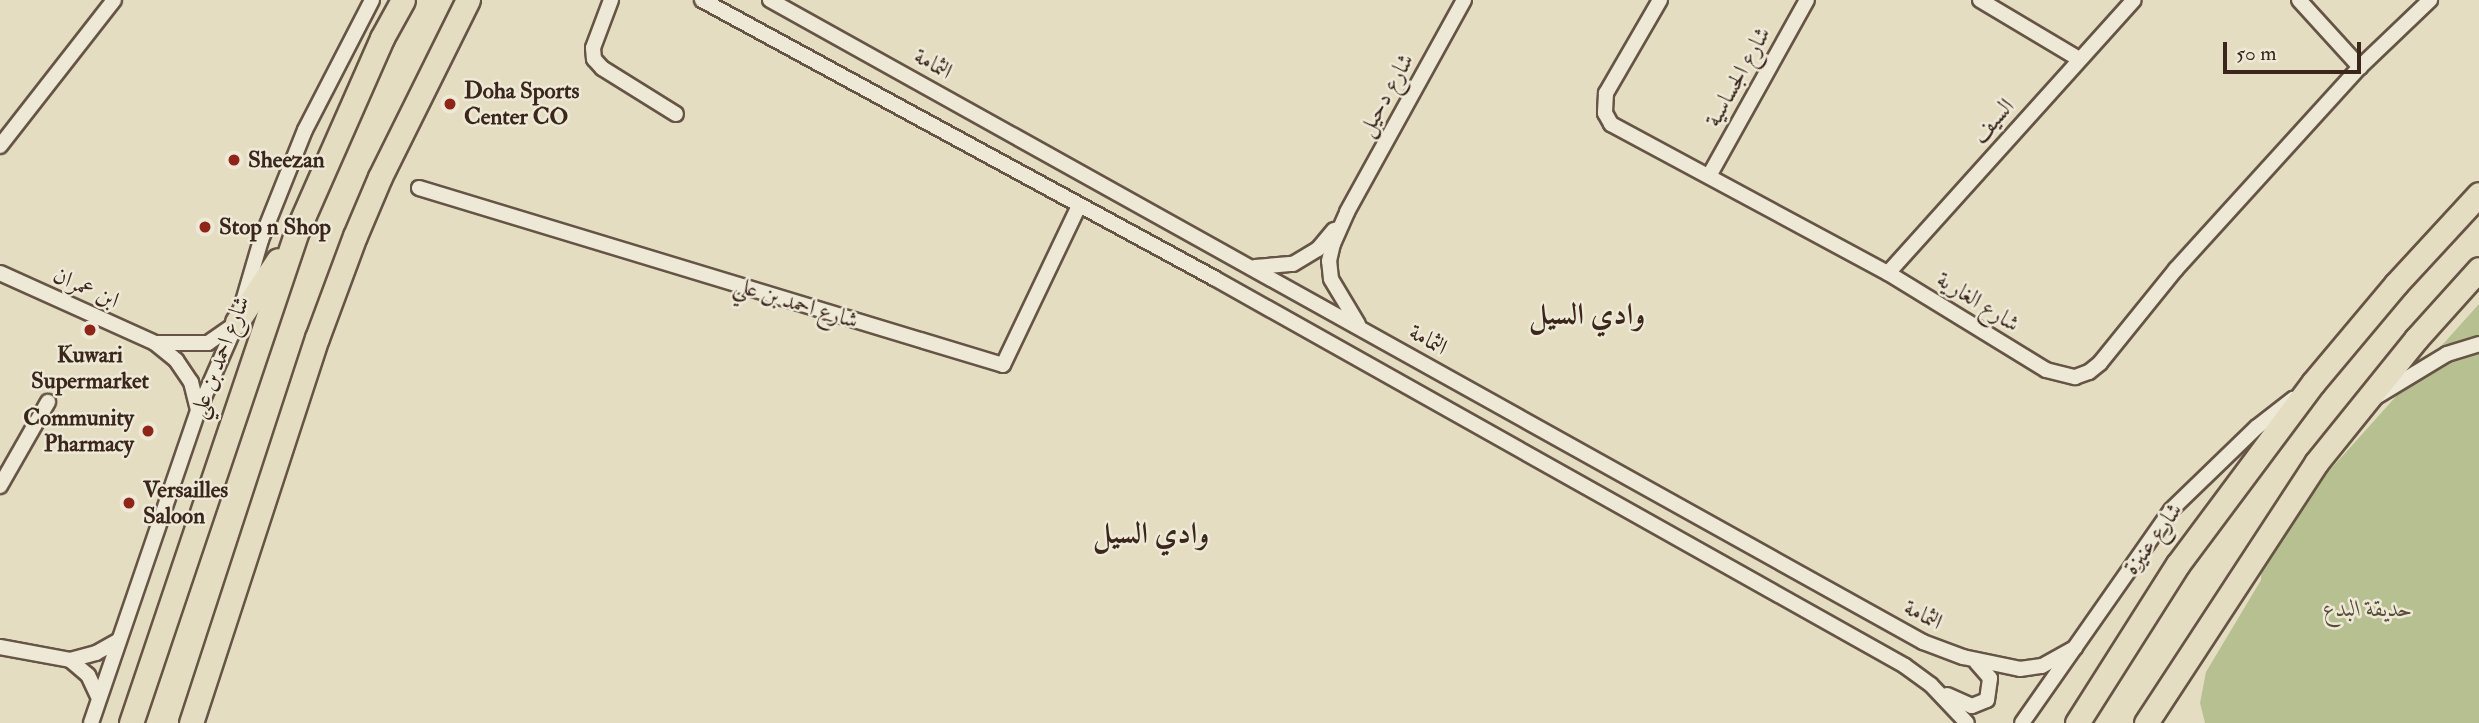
<!DOCTYPE html>
<html>
<head>
<meta charset="utf-8">
<style>
  body { margin:0 }
  #map { position:relative; width:2479px; height:723px; overflow:hidden; background:#e5ddc2; font-family:"IM FELL Double Pica",Amiri,serif }
  div>[style] { position:absolute }
  .green>* { inset:0; background:#b7c091 }
  .roads { filter:drop-shadow(2px 0 #665445) drop-shadow(-2px 0 #665445) drop-shadow(0 2px #665445) drop-shadow(0 -2px #665445) }
  .minor>* { height:14px; margin:-7px; padding:0 7px; transform-origin:7px; border-radius:7px; background:#eee9d7 }
  .primary>* { height:23px; margin:-11.5px; padding:0 11.5px; transform-origin:11.5px; border-radius:11.5px; background:#e5ddc2 }
  .dots>* { width:19px; height:19px; translate:-50% -50%; box-sizing:border-box; border:4px solid #eee9d7; border-radius:50% }
  span { translate:-50% -50%; white-space:nowrap; text-align:center; line-height:1.15; -webkit-text-stroke:5px #eee9d7; paint-order:stroke }
  .street-label { font-size:23px; color:#3b261b }
  .poi-label { font-size:23px; color:#3b261b; font-weight:700 }
  .left { translate:0 -50%; text-align:left }
  .right { translate:-100% -50%; text-align:right }
  .park-label { font-size:23px; color:#5a4c38; font-style:italic }
  .district-label { font-size:30px; color:#3b261b; font-weight:700 }
  .scale { position:absolute; left:2223px; top:42px; width:138px; height:32px; box-sizing:border-box; border:4px solid #3b261b; border-top:0; padding-left:9px; font-size:21px; line-height:24px; white-space:nowrap; color:#3b261b; -webkit-text-stroke:5px #eee9d7; paint-order:stroke }
</style>
</head>
<body>
<div id="map">
  <div class="green">
    <i style="clip-path:polygon(2479px 304px,2479px 723px,2205px 723px,2200px 703px,2206px 672px,2261px 580px,2262px 562px,2320px 481px)"></i>
  </div>
  <div class="roads">
    <div class="minor">
      <i style="left:611px;top:0;width:51px;rotate:110.6deg"></i>
      <i style="left:593px;top:48px;width:11px;rotate:85deg"></i>
      <i style="left:594px;top:59px;width:12px;rotate:48deg"></i>
      <i style="left:602px;top:68px;width:87px;rotate:31.9deg"></i>
      <i style="left:702px;top:0;width:583px;rotate:28.5deg"></i>
      <i style="left:1214px;top:278px;width:792px;rotate:29.31deg"></i>
      <i style="left:1905px;top:666px;width:32px;rotate:36deg"></i>
      <i style="left:1931px;top:685px;width:52px;rotate:46.5deg"></i>
      <i style="left:770px;top:0;width:1320px;rotate:29.11deg"></i>
      <i style="left:1923px;top:642px;width:43px;rotate:20.6deg"></i>
      <i style="left:1963px;top:657px;width:58px;rotate:11.9deg"></i>
      <i style="left:2020px;top:669px;width:22px;rotate:-8deg"></i>
      <i style="left:2042px;top:666px;width:38px;rotate:-29deg"></i>
      <i style="left:1660px;top:0;width:108px;rotate:120.1deg"></i>
      <i style="left:1606px;top:93px;width:20px;rotate:93deg"></i>
      <i style="left:1605px;top:113px;width:13px;rotate:61deg"></i>
      <i style="left:1611px;top:124px;width:315px;rotate:28.3deg"></i>
      <i style="left:1888px;top:273px;width:185px;rotate:31.5deg"></i>
      <i style="left:2046px;top:370px;width:30px;rotate:14deg"></i>
      <i style="left:2075px;top:377px;width:15px;rotate:-20deg"></i>
      <i style="left:2089px;top:372px;width:14px;rotate:-39deg"></i>
      <i style="left:2100px;top:363px;width:121px;rotate:-51deg"></i>
      <i style="left:2176px;top:269px;width:273px;rotate:-47.7deg"></i>
      <i style="left:2360px;top:67px;width:97px;rotate:-43.7deg"></i>
      <i style="left:1980px;top:0;width:115px;rotate:30.8deg"></i>
      <i style="left:2299px;top:0;width:91px;rotate:47.7deg"></i>
      <i style="left:0;top:146px;width:185px;rotate:-52deg"></i>
      <i style="left:1709px;top:176px;width:201px;rotate:-60.9deg"></i>
      <i style="left:419px;top:188px;width:610px;rotate:16.86deg"></i>
      <i style="left:1003px;top:365px;width:176px;rotate:-64.5deg"></i>
      <i style="left:1255px;top:267px;width:38px;rotate:-5deg"></i>
      <i style="left:1293px;top:264px;width:29px;rotate:-31deg"></i>
      <i style="left:1318px;top:249px;width:25px;rotate:-50deg"></i>
      <i style="left:0;top:273px;width:170px;rotate:24.3deg"></i>
      <i style="left:155px;top:343px;width:27px;rotate:39deg"></i>
      <i style="left:176px;top:360px;width:27px;rotate:56deg"></i>
      <i style="left:191px;top:382px;width:30px;rotate:76deg"></i>
      <i style="left:1888px;top:273px;width:367px;rotate:-48deg"></i>
      <i style="left:1358px;top:324px;width:52px;rotate:-121deg"></i>
      <i style="left:1331px;top:279px;width:18px;rotate:-96deg"></i>
      <i style="left:1329px;top:261px;width:17px;rotate:-77deg"></i>
      <i style="left:1333px;top:244px;width:35px;rotate:-66deg"></i>
      <i style="left:1347px;top:212px;width:242px;rotate:-61.1deg"></i>
      <i style="left:155px;top:343px;width:53px"></i>
      <i style="left:208px;top:343px;width:32px;rotate:-35deg"></i>
      <i style="left:2376px;top:397px;width:83px;rotate:-31.2deg"></i>
      <i style="left:2447px;top:354px;width:34px;rotate:-17deg"></i>
      <i style="left:0;top:486px;width:97px;rotate:-60.3deg"></i>
      <i style="left:0;top:647px;width:71px;rotate:10.5deg"></i>
      <i style="left:70px;top:660px;width:27px;rotate:-15deg"></i>
      <i style="left:96px;top:653px;width:26px;rotate:-29deg"></i>
      <i style="left:70px;top:660px;width:23px;rotate:40deg"></i>
      <i style="left:88px;top:675px;width:23px;rotate:65deg"></i>
      <i style="left:1947px;top:695px;width:27px;rotate:24deg"></i>
      <i style="left:1972px;top:706px;width:16px;rotate:-22deg"></i>
      <i style="left:1987px;top:700px;width:22px;rotate:-82deg"></i>
      <i style="left:1990px;top:678px;width:21px;rotate:-131deg"></i>
      <i style="left:91px;top:723px;width:330px;rotate:-71.1deg"></i>
      <i style="left:198px;top:411px;width:97px;rotate:-66.3deg"></i>
      <i style="left:237px;top:322px;width:85px;rotate:-73.7deg"></i>
      <i style="left:261px;top:240px;width:118px;rotate:-68.2deg"></i>
      <i style="left:305px;top:130px;width:146px;rotate:-62.7deg"></i>
      <i style="left:2022px;top:723px;width:260px;rotate:-55deg"></i>
      <i style="left:2171px;top:510px;width:120px;rotate:-44deg"></i>
      <i style="left:2257px;top:427px;width:46px;rotate:-37.9deg"></i>
    </div>
    <div class="primary">
      <i style="left:237px;top:322px;width:74px;rotate:-56.5deg"></i>
      <i style="left:131px;top:723px;width:519px;rotate:-71.36deg"></i>
      <i style="left:297px;top:231px;width:211px;rotate:-66.2deg"></i>
      <i style="left:382px;top:38px;width:43px;rotate:-61.1deg"></i>
      <i style="left:191px;top:723px;width:405px;rotate:-71.9deg"></i>
      <i style="left:317px;top:338px;width:109px;rotate:-69.6deg"></i>
      <i style="left:355px;top:236px;width:64px;rotate:-67deg"></i>
      <i style="left:380px;top:177px;width:198px;rotate:-63.6deg"></i>
      <i style="left:2077px;top:723px;width:188px;rotate:-57.6deg"></i>
      <i style="left:2178px;top:564px;width:226px;rotate:-53.3deg"></i>
      <i style="left:2313px;top:383px;width:129px;rotate:-50deg"></i>
      <i style="left:2396px;top:284px;width:122px;rotate:-47.3deg"></i>
      <i style="left:2146px;top:723px;width:311px;rotate:-56.8deg"></i>
      <i style="left:2316px;top:463px;width:159px;rotate:-51.1deg"></i>
      <i style="left:2416px;top:339px;width:94px;rotate:-48deg"></i>
    </div>
  </div>
  <div class="dots">
    <i style="left:450px;top:104px;background:#8f2418"></i>
    <i style="left:234px;top:160px;background:#8f2418"></i>
    <i style="left:205px;top:227px;background:#8f2418"></i>
    <i style="left:90px;top:330px;background:#8f2418"></i>
    <i style="left:148px;top:431px;background:#8f2418"></i>
    <i style="left:129px;top:503px;background:#8f2418"></i>
  </div>
  <div class="street-label">
    <span style="left:933px;top:64px;rotate:29deg">الثمامة</span>
    <span style="left:1738px;top:77px;rotate:-61deg">شارع الجساسية</span>
    <span style="left:1386px;top:95px;rotate:-61deg">شارع دحيل</span>
    <span style="left:1993px;top:121px;rotate:-48deg">السيف</span>
    <span style="left:86px;top:288px;rotate:24deg">ابن عمران</span>
    <span style="left:1978px;top:302px;rotate:32deg">شارع الغارية</span>
    <span style="left:796px;top:303px;rotate:17deg">شارع احمد بن علي</span>
    <span style="left:1428px;top:340px;rotate:29deg">الثمامة</span>
    <span style="left:220px;top:357px;rotate:-69deg">شارع احمد بن علي</span>
    <span style="left:2153px;top:539px;rotate:-54deg">شارع عنيزة</span>
    <span style="left:1923px;top:615px;rotate:27deg">الثمامة</span>
  </div>
  <div class="poi-label">
    <span class="left" style="left:464px;top:104px">Doha Sports<br>Center CO</span>
    <span class="left" style="left:248px;top:160px">Sheezan</span>
    <span class="left" style="left:219px;top:227px">Stop n Shop</span>
    <span style="left:90px;top:368px">Kuwari<br>Supermarket</span>
    <span class="right" style="left:134px;top:431px">Community<br>Pharmacy</span>
    <span class="left" style="left:143px;top:503px">Versailles<br>Saloon</span>
  </div>
  <div class="park-label">
    <span style="left:2368px;top:609px">حديقة البدع</span>
  </div>
  <div class="district-label">
    <span style="left:1587px;top:315px">وادي السيل</span>
    <span style="left:1151px;top:534px">وادي السيل</span>
  </div>
  <div class="scale">50 m</div>
</div>
</body>
</html>
